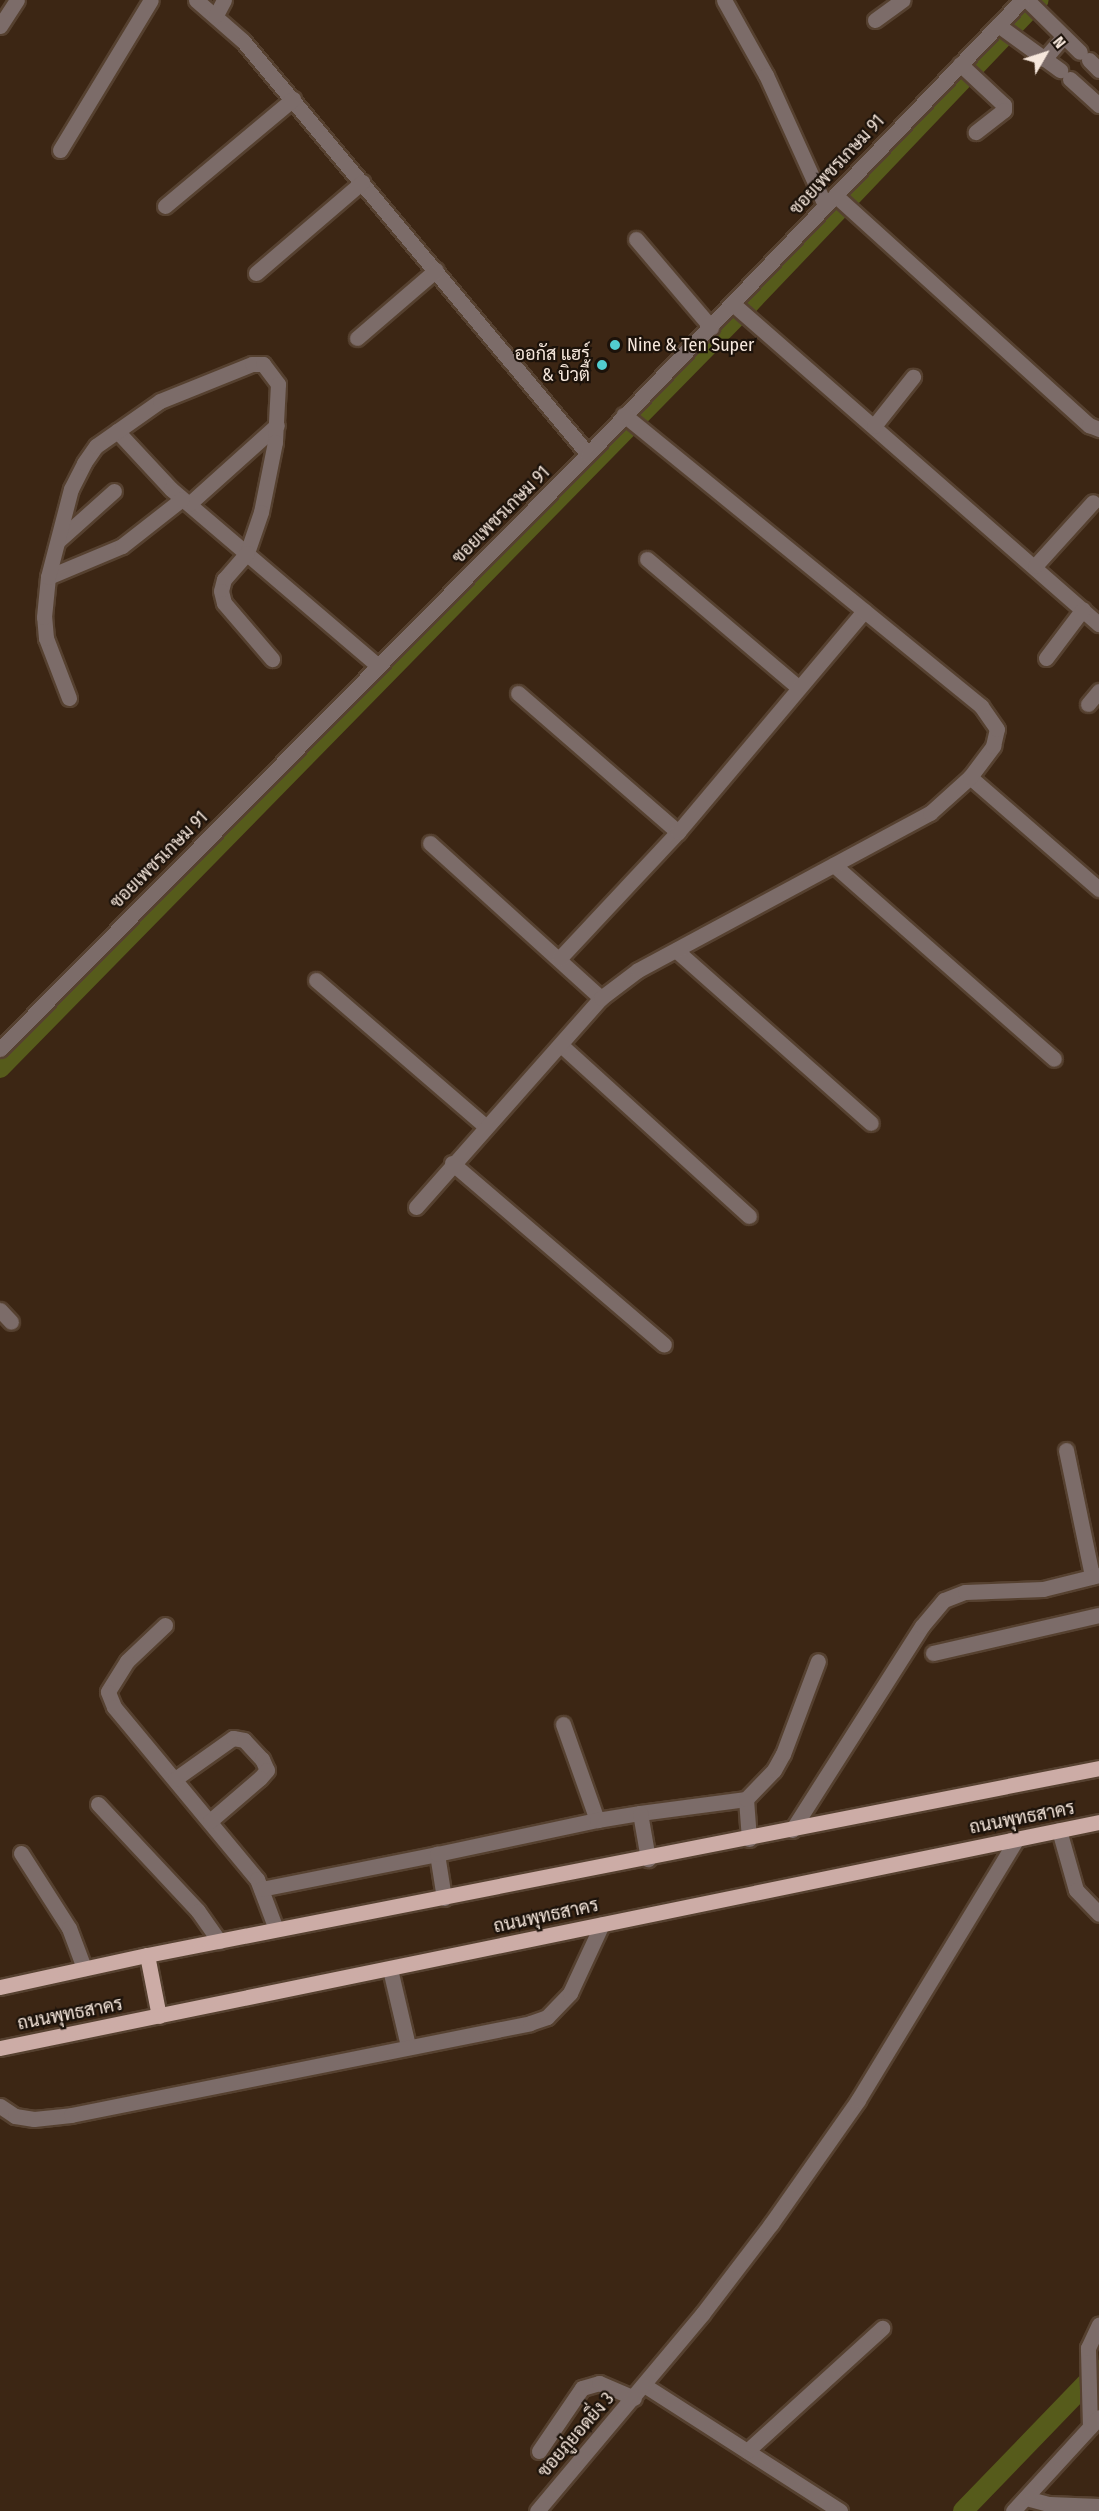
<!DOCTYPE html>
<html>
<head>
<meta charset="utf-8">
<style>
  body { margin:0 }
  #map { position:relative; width:1099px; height:2511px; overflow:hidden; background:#3c2614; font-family:"Fira Sans Condensed",Sarabun,sans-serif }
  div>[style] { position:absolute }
  .canal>* { height:20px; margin:-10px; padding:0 10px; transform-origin:10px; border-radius:10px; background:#565b1b }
  .roads { filter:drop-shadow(2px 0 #564130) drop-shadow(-2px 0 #564130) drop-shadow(0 2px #564130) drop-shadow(0 -2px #564130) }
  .minor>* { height:15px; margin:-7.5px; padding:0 7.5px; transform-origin:7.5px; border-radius:7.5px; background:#7c6c69 }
  .major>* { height:15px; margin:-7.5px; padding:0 7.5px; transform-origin:7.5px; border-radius:7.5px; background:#ccaca6 }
  .dots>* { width:16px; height:16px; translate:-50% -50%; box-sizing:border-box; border:3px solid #1c120a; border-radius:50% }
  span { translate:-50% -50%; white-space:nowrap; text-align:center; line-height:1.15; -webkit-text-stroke:4.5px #1c120a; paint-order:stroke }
  .street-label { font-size:18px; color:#f6e7dc }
  .poi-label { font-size:18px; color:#f6e7dc }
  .left { translate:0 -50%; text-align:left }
  .right { translate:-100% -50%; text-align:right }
  .north { position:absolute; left:1015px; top:24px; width:60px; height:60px; -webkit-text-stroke:4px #1c120a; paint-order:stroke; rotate:51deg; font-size:16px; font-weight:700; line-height:24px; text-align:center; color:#f6e7dc }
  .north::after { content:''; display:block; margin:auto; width:21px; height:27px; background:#f6e7dc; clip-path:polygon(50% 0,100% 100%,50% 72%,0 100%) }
</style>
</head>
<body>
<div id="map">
  <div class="canal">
    <i style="left:0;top:1068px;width:1070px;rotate:-45.57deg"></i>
    <i style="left:749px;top:304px;width:420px;rotate:-46.4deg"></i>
    <i style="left:963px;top:2511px;width:196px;rotate:-46deg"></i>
  </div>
  <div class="roads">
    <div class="minor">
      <i style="left:196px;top:0;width:62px;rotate:41.1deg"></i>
      <i style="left:243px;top:41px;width:538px;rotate:50.13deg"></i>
      <i style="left:724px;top:0;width:86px;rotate:60.8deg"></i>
      <i style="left:766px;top:75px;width:143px;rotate:65.6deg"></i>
      <i style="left:1027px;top:0;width:74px;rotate:44.5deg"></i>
      <i style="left:216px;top:15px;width:17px;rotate:-62deg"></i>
      <i style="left:875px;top:20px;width:34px;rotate:-36deg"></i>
      <i style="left:998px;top:25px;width:77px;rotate:36deg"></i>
      <i style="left:0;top:26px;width:31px;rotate:-57deg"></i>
      <i style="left:1044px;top:59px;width:30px;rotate:-49deg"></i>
      <i style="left:1089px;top:60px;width:14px;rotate:45deg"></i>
      <i style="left:960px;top:64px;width:60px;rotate:43deg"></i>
      <i style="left:1004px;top:105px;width:5px;rotate:90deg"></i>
      <i style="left:1004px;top:110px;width:36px;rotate:142deg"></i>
      <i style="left:1070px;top:79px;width:39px;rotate:42deg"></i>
      <i style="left:60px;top:150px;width:175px;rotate:-58.8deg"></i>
      <i style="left:835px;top:195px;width:343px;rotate:42.2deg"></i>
      <i style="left:1089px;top:425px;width:11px;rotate:22deg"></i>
      <i style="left:165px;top:206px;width:167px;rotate:-39.9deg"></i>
      <i style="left:636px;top:239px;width:116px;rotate:49.6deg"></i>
      <i style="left:256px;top:273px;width:140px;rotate:-40.6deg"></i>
      <i style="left:733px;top:304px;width:486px;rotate:41.2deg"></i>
      <i style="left:357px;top:338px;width:104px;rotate:-40.7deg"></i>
      <i style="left:874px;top:426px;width:63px;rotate:-51.5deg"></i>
      <i style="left:117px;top:431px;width:79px;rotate:47deg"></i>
      <i style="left:171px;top:489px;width:272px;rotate:40.5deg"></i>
      <i style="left:189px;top:504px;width:118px;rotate:-41.9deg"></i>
      <i style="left:58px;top:541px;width:75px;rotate:-41.8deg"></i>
      <i style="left:647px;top:559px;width:198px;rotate:40.3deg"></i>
      <i style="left:1035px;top:566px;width:86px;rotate:-47.8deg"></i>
      <i style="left:48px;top:577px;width:80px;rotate:-22.7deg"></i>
      <i style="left:122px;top:546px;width:76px;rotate:-38.1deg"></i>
      <i style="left:1046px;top:658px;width:61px;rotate:-52.9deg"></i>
      <i style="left:518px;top:693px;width:212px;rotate:41deg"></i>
      <i style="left:69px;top:698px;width:64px;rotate:-111deg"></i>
      <i style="left:46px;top:638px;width:21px;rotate:-95deg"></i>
      <i style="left:44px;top:617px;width:40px;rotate:-84.3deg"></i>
      <i style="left:48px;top:577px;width:91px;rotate:-75.4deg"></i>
      <i style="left:71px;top:489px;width:29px;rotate:-63deg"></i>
      <i style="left:84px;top:463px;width:21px;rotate:-55deg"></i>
      <i style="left:96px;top:446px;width:78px;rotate:-35.1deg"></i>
      <i style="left:160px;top:401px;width:99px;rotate:-21.9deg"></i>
      <i style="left:252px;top:364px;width:11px"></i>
      <i style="left:263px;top:364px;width:25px;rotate:53deg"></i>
      <i style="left:278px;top:384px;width:58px;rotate:93deg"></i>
      <i style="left:275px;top:442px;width:71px;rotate:101.3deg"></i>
      <i style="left:261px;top:512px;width:43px;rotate:108.9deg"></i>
      <i style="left:247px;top:553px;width:35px;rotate:131deg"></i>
      <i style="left:224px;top:579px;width:12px;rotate:104deg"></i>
      <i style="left:221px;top:591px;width:12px;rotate:76deg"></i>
      <i style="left:224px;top:603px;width:74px;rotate:49.4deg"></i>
      <i style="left:1088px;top:704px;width:17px;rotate:-50deg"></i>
      <i style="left:970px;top:777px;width:171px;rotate:41deg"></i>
      <i style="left:430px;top:843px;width:231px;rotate:42.2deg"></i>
      <i style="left:834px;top:865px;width:293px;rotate:41.4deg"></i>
      <i style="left:677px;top:951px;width:259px;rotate:41.6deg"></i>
      <i style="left:559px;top:959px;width:174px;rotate:-46.9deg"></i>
      <i style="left:678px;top:832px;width:289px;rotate:-49.9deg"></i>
      <i style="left:316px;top:980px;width:223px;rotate:40.8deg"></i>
      <i style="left:561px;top:1045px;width:254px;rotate:42.3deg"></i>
      <i style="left:0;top:1049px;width:837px;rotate:-45.34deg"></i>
      <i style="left:588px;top:454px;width:628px;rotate:-46.29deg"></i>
      <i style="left:452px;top:1163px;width:279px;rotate:40.6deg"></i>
      <i style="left:416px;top:1207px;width:279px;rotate:-48.5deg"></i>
      <i style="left:601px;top:998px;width:46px;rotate:-37.1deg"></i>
      <i style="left:638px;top:970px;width:332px;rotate:-28.3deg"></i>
      <i style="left:930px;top:813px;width:54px;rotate:-42deg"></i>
      <i style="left:970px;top:777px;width:39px;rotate:-53deg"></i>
      <i style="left:993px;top:746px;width:17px;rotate:-77deg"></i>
      <i style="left:997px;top:729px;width:28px;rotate:-125deg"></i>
      <i style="left:981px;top:706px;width:461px;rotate:-140.8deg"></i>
      <i style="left:0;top:1310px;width:16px;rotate:47deg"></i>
      <i style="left:1066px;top:1450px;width:129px;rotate:78.3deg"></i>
      <i style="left:165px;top:1625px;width:52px;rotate:136.5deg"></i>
      <i style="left:127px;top:1661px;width:36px;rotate:122deg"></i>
      <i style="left:108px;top:1692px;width:16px;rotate:68deg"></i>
      <i style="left:114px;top:1707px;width:224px;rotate:50.3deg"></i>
      <i style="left:257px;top:1879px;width:53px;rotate:69.2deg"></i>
      <i style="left:933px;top:1653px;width:170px;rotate:-12.9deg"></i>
      <i style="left:563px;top:1724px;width:102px;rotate:70.5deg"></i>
      <i style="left:175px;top:1779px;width:71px;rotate:-35.3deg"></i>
      <i style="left:233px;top:1738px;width:11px;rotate:10deg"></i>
      <i style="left:244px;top:1740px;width:26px;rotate:47deg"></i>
      <i style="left:262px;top:1759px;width:12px;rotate:66deg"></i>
      <i style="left:267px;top:1770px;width:11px;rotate:131deg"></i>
      <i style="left:260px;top:1778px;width:66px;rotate:139.3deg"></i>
      <i style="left:98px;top:1804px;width:146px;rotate:46.9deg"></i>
      <i style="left:198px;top:1911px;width:37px;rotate:55deg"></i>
      <i style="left:640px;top:1813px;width:107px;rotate:-7.5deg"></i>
      <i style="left:792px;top:1830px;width:242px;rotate:-57.5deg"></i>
      <i style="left:922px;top:1626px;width:34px;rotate:-50deg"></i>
      <i style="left:944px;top:1600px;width:22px;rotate:-21deg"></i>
      <i style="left:965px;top:1592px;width:78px;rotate:-2.2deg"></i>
      <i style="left:1043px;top:1589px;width:58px;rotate:-14deg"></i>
      <i style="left:1059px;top:1830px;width:62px;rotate:74.2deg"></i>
      <i style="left:1076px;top:1890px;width:33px;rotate:46deg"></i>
      <i style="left:749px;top:1839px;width:40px;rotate:-94.3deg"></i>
      <i style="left:746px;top:1799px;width:40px;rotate:-46deg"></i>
      <i style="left:774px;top:1770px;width:18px;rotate:-61deg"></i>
      <i style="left:783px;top:1754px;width:99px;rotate:-69.4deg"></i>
      <i style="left:21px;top:1853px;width:89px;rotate:57.4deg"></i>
      <i style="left:69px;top:1928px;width:43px;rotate:69.4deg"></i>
      <i style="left:261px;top:1889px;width:179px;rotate:-11.2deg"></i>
      <i style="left:444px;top:1898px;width:45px;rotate:-99deg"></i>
      <i style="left:437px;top:1854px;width:164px;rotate:-12deg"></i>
      <i style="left:597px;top:1820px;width:44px;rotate:-9.2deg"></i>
      <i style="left:640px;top:1813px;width:47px;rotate:80.1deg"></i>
      <i style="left:390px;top:1969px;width:79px;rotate:76.8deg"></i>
      <i style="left:0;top:2106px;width:18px;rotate:34deg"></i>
      <i style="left:15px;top:2116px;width:19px;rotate:9deg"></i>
      <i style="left:34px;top:2119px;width:37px;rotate:-6deg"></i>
      <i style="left:71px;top:2115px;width:468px;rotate:-11.3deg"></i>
      <i style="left:530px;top:2023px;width:18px;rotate:-19deg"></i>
      <i style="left:547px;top:2017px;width:33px;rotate:-46deg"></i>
      <i style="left:570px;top:1993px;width:76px;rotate:-65.1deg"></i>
      <i style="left:644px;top:2385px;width:233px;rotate:32.7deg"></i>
      <i style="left:1090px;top:2427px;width:79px;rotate:-91.5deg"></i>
      <i style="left:1088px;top:2348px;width:26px;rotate:-65deg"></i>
      <i style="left:539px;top:2451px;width:76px;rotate:-55.7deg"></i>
      <i style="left:582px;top:2388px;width:18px;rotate:-16deg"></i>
      <i style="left:599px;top:2383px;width:38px;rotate:23deg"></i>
      <i style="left:747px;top:2451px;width:183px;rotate:-42.3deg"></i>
      <i style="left:1026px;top:2498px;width:24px;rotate:15deg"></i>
      <i style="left:1049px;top:2504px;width:50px;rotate:2.3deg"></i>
      <i style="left:537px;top:2511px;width:258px;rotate:-50deg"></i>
      <i style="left:703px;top:2313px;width:112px;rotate:-52.6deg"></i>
      <i style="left:771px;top:2224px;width:151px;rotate:-54.9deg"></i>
      <i style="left:858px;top:2100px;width:306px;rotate:-58.7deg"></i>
      <i style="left:1013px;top:2511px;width:127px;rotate:-47.5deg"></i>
    </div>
    <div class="major">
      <i style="left:147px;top:1955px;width:62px;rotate:78.9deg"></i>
      <i style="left:0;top:1987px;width:150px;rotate:-12.3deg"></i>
      <i style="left:147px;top:1955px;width:970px;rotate:-11.11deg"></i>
      <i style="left:0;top:2048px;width:1122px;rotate:-11.62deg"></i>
    </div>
  </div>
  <div class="dots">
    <i style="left:615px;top:345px;background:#52cdcf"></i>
    <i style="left:602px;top:365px;background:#52cdcf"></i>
  </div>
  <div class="street-label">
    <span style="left:837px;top:165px;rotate:-47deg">ซอยเพชรเกษม 91</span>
    <span style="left:501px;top:515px;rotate:-45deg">ซอยเพชรเกษม 91</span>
    <span style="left:159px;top:860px;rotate:-45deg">ซอยเพชรเกษม 91</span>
    <span style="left:1022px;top:1818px;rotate:-11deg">ถนนพุทธสาคร</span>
    <span style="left:546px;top:1916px;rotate:-12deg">ถนนพุทธสาคร</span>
    <span style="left:70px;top:2014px;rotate:-11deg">ถนนพุทธสาคร</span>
    <span style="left:576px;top:2435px;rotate:-49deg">ซอยภู่ยอดยิ่ง 3</span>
  </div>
  <div class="poi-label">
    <span class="left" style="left:627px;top:345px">Nine &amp; Ten Super</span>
    <span class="right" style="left:590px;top:365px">ออกัส แฮร์<br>&amp; บิวตี้</span>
  </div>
  <div class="north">N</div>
</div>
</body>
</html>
